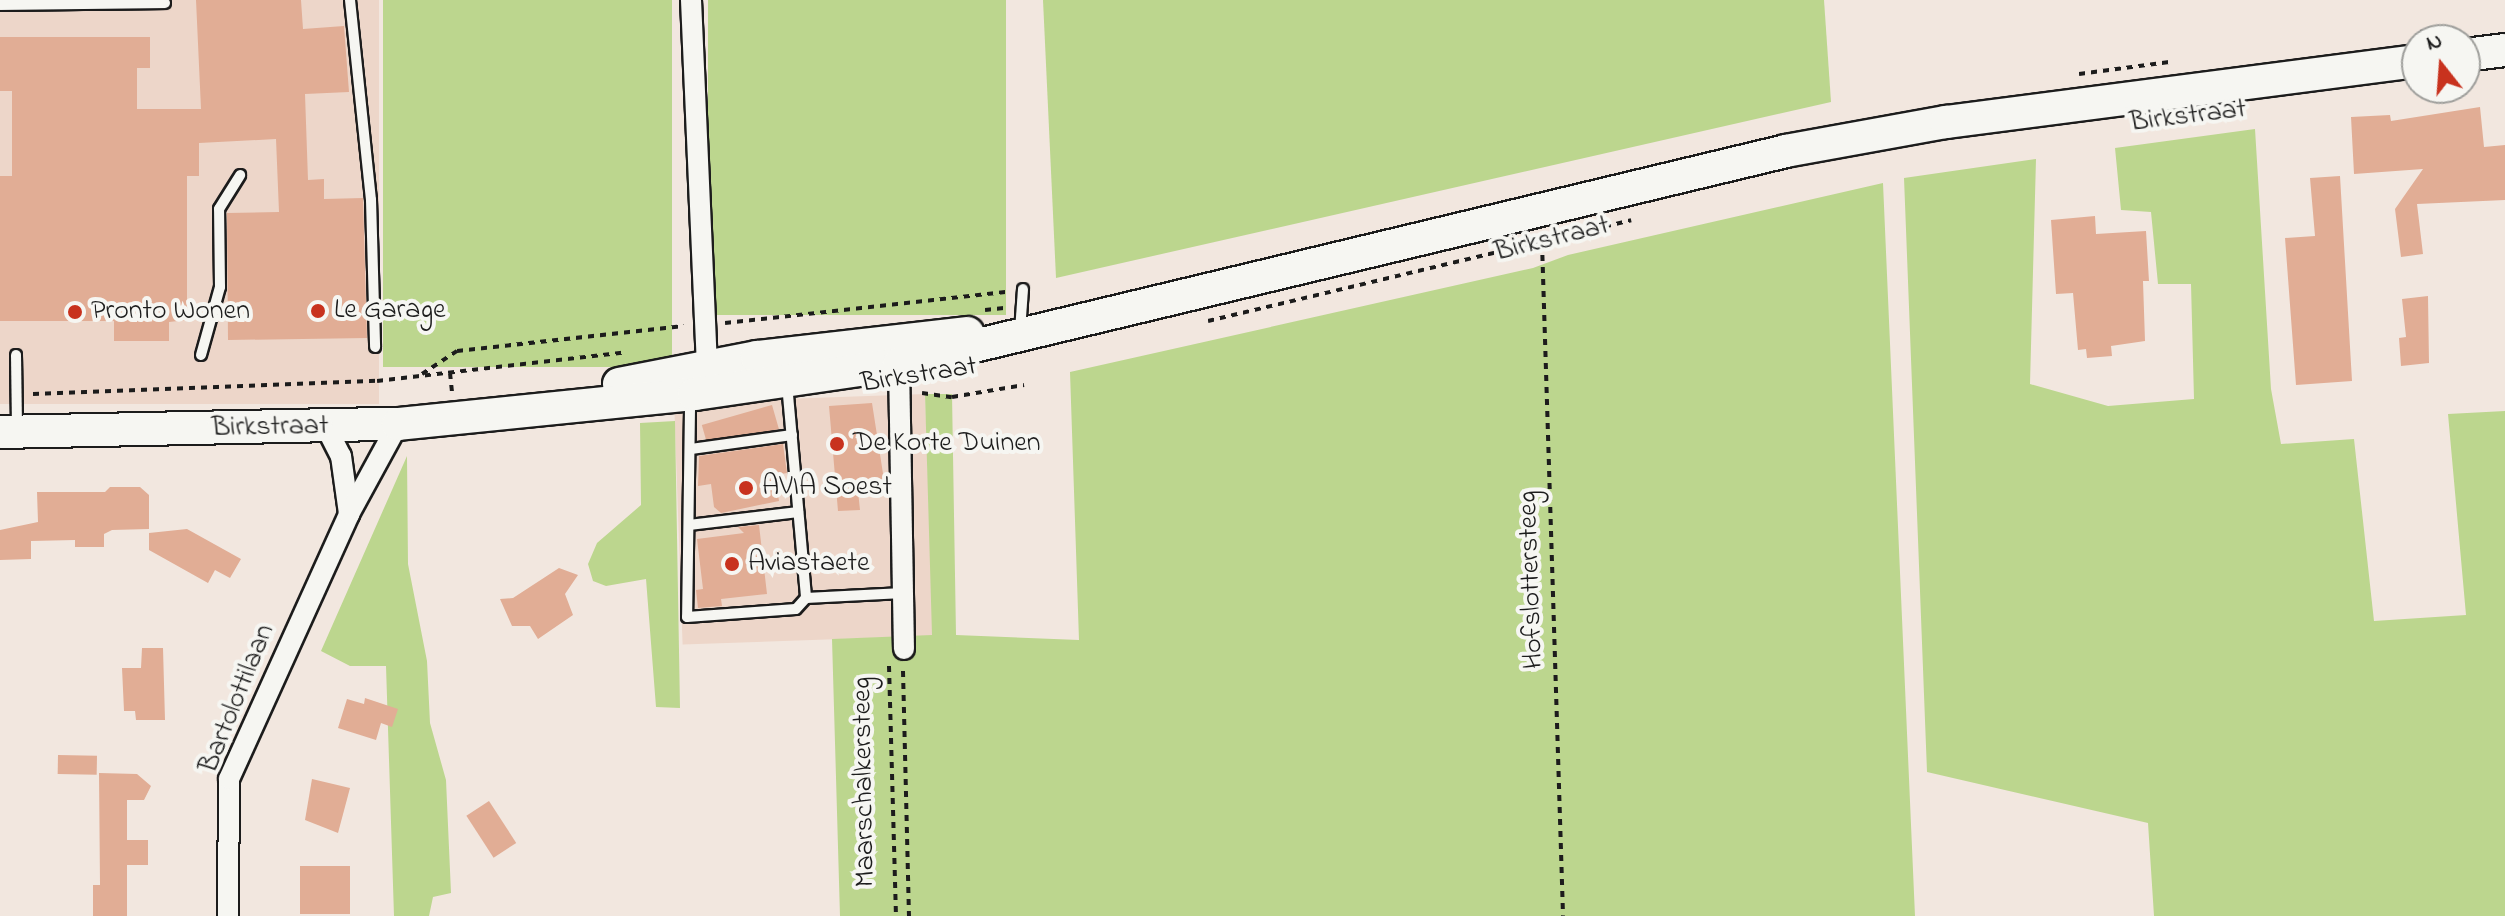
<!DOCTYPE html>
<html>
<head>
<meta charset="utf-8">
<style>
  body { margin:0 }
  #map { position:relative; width:2505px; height:916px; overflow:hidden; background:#f2e7df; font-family:"Indie Flower",sans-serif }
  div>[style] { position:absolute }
  .built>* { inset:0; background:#edd6c9; transform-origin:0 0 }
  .green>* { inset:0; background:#bcd68e; transform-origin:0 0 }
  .building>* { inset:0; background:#e1ad95; transform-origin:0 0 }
  .path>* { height:4px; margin-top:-2px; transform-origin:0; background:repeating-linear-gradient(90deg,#1c1c1c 0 6px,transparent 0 12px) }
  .roads { filter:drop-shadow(2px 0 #1c1c1c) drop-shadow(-2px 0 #1c1c1c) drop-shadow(0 2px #1c1c1c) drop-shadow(0 -2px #1c1c1c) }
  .lane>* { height:10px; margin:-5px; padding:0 5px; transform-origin:5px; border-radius:5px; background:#f6f6f2 }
  .street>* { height:20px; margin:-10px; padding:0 10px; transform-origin:10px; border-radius:10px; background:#f6f6f2 }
  .primary>* { height:32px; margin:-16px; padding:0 16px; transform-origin:16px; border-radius:16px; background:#f6f6f2 }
  .dots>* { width:22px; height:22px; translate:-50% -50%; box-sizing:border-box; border:4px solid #f6f6f2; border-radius:50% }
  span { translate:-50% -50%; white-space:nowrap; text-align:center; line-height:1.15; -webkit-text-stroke:8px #f6f6f2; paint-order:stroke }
  .street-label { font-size:28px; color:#1c1c1c }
  .poi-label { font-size:28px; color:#1c1c1c }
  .left { translate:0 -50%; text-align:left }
  .north { position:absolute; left:2401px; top:24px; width:80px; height:80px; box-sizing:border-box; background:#f6f6f2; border:2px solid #9f9f9c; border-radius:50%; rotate:343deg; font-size:22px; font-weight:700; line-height:32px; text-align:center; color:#1c1c1c }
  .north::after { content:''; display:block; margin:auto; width:28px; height:36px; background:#c8321e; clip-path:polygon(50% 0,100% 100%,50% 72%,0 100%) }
</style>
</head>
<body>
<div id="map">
  <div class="built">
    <i style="left:0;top:0;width:379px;height:404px"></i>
    <i style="left:925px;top:394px;width:242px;height:251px;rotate:88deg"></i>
  </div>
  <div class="green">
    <i style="left:383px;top:0;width:289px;height:367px"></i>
    <i style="left:708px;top:0;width:298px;height:315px"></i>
    <i style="clip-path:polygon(1043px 0,1824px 0,1831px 102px,1056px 278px)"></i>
    <i style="clip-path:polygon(2255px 129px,2271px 389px,2281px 444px,2354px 439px,2374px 621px,2466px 615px,2448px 414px,2505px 411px,2505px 916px,2154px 916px,2148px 823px,1927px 772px,1904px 178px,2036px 159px,2030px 384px,2108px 406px,2194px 399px,2191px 284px,2158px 284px,2151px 212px,2121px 210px,2115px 148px)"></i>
    <i style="clip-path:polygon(1883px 183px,1915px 916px,840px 916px,832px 639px,932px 635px,925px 394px,952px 394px,956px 635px,1079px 640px,1070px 372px,1533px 268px,1568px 255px)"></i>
    <i style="clip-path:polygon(675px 421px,680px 708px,656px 707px,646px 579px,606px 586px,593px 581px,588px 564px,597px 543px,641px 505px,640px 423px)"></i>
    <i style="clip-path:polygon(407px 456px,408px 564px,427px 661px,430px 723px,446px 780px,451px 893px,433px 897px,429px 916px,394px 916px,386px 666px,350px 666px,321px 651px)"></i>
  </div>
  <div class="building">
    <i style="clip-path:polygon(196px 0,301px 0,303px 29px,344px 26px,349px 92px,305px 94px,308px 180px,324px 179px,324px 199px,363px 198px,367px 338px,228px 340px,227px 213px,279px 212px,276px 139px,199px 143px,199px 176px,187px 176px,187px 320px,169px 322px,169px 341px,114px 341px,114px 321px,0 321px,0 176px,12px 176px,12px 91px,0 91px,0 37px,150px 37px,150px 68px,137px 68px,137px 109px,201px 109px)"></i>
    <i style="clip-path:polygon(2480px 107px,2484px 147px,2505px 145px,2505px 200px,2417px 204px,2423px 254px,2401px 257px,2395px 209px,2423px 169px,2354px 174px,2351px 117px,2390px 115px,2391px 121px)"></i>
    <i style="clip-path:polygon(2340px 176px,2352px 381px,2296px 385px,2285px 238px,2315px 236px,2310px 178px)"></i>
    <i style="clip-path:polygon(2095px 216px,2096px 234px,2146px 231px,2149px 281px,2143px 281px,2145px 341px,2111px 346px,2112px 356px,2087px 358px,2086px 349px,2078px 350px,2073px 293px,2056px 294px,2051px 220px)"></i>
    <i style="clip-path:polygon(2428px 296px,2429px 363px,2401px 366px,2399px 338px,2406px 337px,2402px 299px)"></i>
    <i style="clip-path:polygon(872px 403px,884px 480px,857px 482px,860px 510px,838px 511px,829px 406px)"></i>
    <i style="left:772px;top:405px;width:25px;height:73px;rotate:74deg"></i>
    <i style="clip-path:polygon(783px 444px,787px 473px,775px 475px,779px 501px,721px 513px,714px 507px,711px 484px,698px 486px,699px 456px)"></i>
    <i style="clip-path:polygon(110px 487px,140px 487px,149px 495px,149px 529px,112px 530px,104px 534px,104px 547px,75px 547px,75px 540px,31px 541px,31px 559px,0 560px,0 530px,38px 522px,37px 492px,105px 492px)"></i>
    <i style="clip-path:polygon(759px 525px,767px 594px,721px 599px,722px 606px,698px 608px,696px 590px,703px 589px,697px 539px,744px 533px,738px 527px)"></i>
    <i style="clip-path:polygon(187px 529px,241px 559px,230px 578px,215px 570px,208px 583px,149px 550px,149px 533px)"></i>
    <i style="clip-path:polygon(559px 568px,578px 575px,565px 594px,573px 615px,538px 639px,530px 626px,512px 626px,500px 599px,513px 598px)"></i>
    <i style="clip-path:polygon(142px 648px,163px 648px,165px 720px,136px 720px,135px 711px,124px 711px,122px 668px,141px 668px)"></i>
    <i style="clip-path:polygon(365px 698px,398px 709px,392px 727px,381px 723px,376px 740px,338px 728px,347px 699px,364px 704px)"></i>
    <i style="left:58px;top:755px;width:39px;height:19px;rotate:1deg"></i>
    <i style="clip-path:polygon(99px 773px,137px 774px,151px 786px,144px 800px,127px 800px,127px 840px,148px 840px,148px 865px,127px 865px,127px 916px,93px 916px,93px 885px,100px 885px)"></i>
    <i style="clip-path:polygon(312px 779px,350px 788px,338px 833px,305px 820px)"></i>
    <i style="left:489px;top:801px;width:50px;height:27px;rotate:57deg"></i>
    <i style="left:300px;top:866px;width:50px;height:48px"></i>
  </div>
  <div class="path">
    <i style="left:2420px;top:32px;width:35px;rotate:-8deg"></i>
    <i style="left:2079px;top:74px;width:91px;rotate:-7.6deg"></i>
    <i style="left:1542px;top:243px;width:673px;rotate:88.21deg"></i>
    <i style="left:985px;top:310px;width:19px;rotate:-6deg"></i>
    <i style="left:1208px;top:321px;width:435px;rotate:-13.4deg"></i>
    <i style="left:725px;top:323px;width:282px;rotate:-6.3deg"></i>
    <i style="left:450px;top:373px;width:19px;rotate:84deg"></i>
    <i style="left:422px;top:374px;width:42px;rotate:-33.3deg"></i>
    <i style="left:457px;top:351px;width:228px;rotate:-6.3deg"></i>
    <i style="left:922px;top:393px;width:30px;rotate:8deg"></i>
    <i style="left:952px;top:397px;width:73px;rotate:-9.5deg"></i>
    <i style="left:33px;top:394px;width:344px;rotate:-2.2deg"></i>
    <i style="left:377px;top:381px;width:251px;rotate:-6.6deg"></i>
    <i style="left:889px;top:666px;width:250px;rotate:88.4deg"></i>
    <i style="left:903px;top:671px;width:245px;rotate:88.6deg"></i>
  </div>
  <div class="roads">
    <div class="lane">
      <i style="left:350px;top:0;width:201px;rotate:84deg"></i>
      <i style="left:371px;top:200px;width:147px;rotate:88.4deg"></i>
      <i style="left:0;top:5px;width:165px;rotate:-0.7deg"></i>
      <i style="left:1020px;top:331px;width:42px;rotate:-85.9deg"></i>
      <i style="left:16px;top:355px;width:74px;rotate:89.2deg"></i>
      <i style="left:201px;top:355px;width:71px;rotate:-74.4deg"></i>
      <i style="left:220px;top:287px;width:78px;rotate:-90.7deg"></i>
      <i style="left:219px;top:209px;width:40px;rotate:-58deg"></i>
      <i style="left:788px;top:395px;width:204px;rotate:84.9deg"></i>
      <i style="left:806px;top:598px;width:97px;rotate:-3deg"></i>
      <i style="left:690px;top:409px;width:208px;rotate:90.8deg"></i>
      <i style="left:687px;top:617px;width:109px;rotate:-4.2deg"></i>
      <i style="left:796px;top:609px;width:15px;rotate:-48deg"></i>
      <i style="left:691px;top:449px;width:102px;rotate:-7.9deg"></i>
      <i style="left:689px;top:525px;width:110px;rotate:-6.8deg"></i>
    </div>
    <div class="street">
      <i style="left:691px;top:0;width:365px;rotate:87.5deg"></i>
      <i style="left:707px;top:365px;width:11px;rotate:112deg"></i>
      <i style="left:899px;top:364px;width:285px;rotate:89deg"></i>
      <i style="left:326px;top:427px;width:33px;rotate:63deg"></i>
      <i style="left:341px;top:456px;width:59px;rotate:82.1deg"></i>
      <i style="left:228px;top:916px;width:137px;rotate:-89.6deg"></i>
      <i style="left:229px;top:779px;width:291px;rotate:-65.6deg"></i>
      <i style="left:349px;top:514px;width:102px;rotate:-61.4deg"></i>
    </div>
    <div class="primary">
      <i style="left:2465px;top:55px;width:40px;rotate:-7.1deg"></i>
      <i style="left:619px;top:384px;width:141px;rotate:-11.1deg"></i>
      <i style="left:757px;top:357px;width:212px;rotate:-6.5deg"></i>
      <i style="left:0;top:432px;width:398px;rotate:-1.2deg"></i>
      <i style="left:398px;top:424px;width:298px;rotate:-5.8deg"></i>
      <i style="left:694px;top:394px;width:207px;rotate:-8.3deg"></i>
      <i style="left:899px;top:364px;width:912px;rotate:-13.5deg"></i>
      <i style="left:1786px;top:151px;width:163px;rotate:-10.3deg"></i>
      <i style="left:1946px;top:122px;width:475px;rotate:-7.4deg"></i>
    </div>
  </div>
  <div class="dots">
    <i style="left:318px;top:311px;background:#c8321e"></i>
    <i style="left:75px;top:312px;background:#c8321e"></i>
    <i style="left:837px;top:444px;background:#c8321e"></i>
    <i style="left:746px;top:488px;background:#c8321e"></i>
    <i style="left:732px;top:564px;background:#c8321e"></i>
  </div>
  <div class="street-label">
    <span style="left:2188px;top:117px;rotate:-7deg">Birkstraat</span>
    <span style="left:1552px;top:240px;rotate:-14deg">Birkstraat</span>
    <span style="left:919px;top:376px;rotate:-9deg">Birkstraat</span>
    <span style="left:270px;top:428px;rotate:-1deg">Birkstraat</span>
    <span style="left:1532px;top:580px;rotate:-92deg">Hofslottersteeg</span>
    <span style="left:238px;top:699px;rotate:-68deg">Bartolottilaan</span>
    <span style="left:865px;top:782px;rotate:-91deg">Maarschalkersteeg</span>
  </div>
  <div class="poi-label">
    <span class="left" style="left:334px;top:311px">Le Garage</span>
    <span class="left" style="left:91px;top:312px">Pronto Wonen</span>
    <span class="left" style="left:853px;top:444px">De Korte Duinen</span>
    <span class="left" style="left:762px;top:488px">AVIA Soest</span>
    <span class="left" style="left:748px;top:564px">Aviastaete</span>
  </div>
  <div class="north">N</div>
</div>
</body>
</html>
